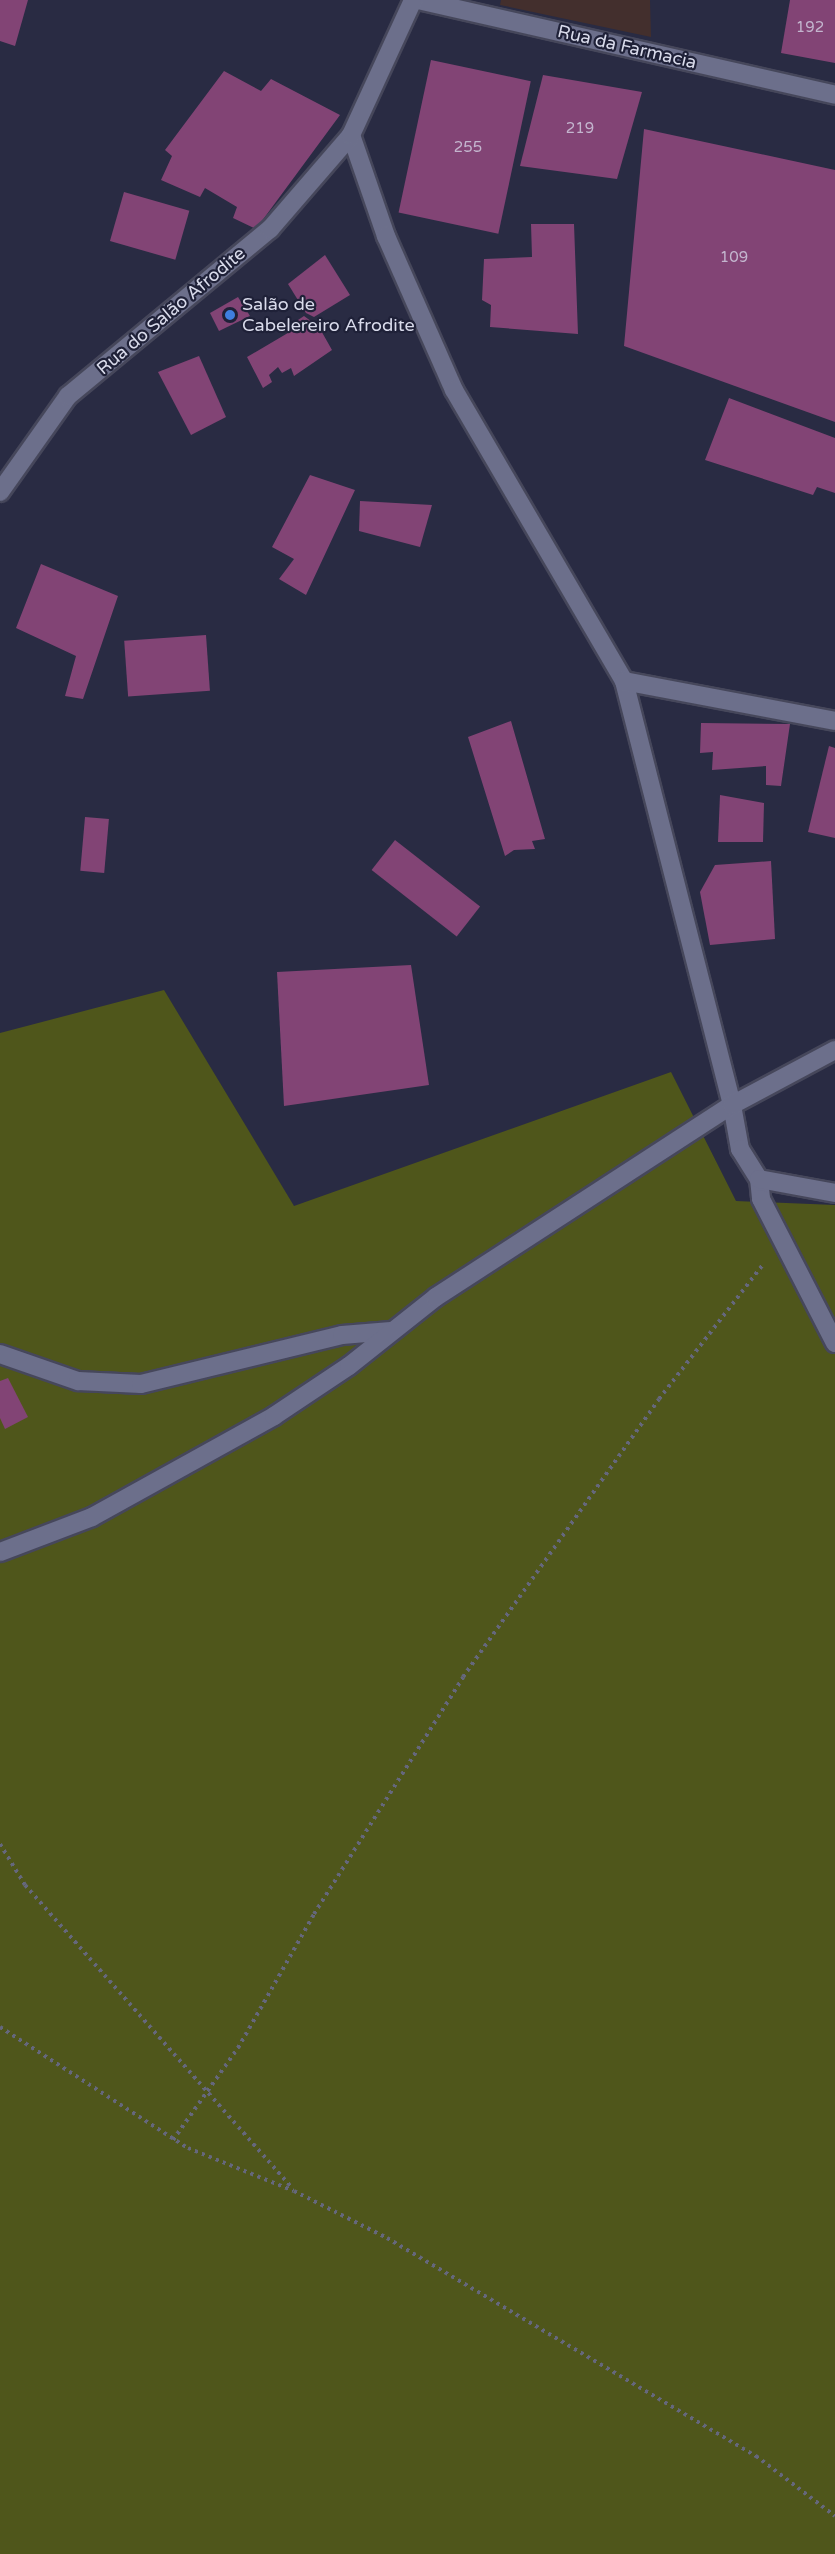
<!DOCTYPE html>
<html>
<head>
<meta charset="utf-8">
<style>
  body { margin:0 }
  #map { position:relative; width:835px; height:2554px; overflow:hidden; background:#292b43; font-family:"Varela Round",sans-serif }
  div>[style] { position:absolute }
  .commercial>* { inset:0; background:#432f2d }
  .green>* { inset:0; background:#4f561b }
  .building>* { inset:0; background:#824475; transform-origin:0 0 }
  .path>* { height:4px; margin-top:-2px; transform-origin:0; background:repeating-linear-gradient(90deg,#65677c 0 3px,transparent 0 7.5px) }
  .roads { filter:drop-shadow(2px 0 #46475b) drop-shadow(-2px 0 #46475b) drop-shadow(0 2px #46475b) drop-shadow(0 -2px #46475b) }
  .minor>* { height:18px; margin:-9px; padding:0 9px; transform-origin:9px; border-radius:9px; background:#6c6f8b }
  .dots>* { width:16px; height:16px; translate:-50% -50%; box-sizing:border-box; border:3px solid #1f2138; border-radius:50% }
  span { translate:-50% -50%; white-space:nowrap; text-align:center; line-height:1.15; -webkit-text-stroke:4.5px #1f2138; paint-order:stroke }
  .number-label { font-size:15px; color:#c3b5ce }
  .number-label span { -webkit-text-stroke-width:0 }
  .street-label { font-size:18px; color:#d9dbeb }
  .poi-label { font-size:18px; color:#d9dbeb }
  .left { translate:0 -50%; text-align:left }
</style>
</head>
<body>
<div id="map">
  <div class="commercial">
    <i style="clip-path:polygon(501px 0,650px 0,651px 37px,500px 5px)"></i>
  </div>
  <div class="green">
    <i style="clip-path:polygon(164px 990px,294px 1206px,671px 1072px,736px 1201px,835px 1205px,835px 2554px,0 2554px,0 1033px)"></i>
  </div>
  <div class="building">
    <i style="clip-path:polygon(0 0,28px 0,15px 46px,0 41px)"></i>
    <i style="clip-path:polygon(790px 0,835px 0,835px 63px,781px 53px)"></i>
    <i style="left:431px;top:60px;width:102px;height:156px;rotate:12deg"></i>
    <i style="clip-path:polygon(224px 71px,261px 91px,271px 79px,340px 115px,256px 229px,233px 218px,237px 207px,205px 188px,200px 197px,161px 180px,172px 156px,165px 150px)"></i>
    <i style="clip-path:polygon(543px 75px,642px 92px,617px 179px,520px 166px)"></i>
    <i style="clip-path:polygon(644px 129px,835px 170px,835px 422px,624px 346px)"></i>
    <i style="left:124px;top:192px;width:68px;height:51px;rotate:16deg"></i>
    <i style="clip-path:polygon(531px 224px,574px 224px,578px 334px,490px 327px,491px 305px,482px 300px,484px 259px,532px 257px)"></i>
    <i style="clip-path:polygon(325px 255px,350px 295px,314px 317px,306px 313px,288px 284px)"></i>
    <i style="clip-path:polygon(238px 297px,250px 316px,219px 331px,210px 313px)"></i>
    <i style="clip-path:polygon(304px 316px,319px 327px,332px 350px,294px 376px,291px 368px,282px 373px,278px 367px,269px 375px,272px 382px,263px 388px,247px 357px,298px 327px,298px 320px)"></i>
    <i style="clip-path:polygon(199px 356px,226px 417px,191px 435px,158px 372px)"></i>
    <i style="clip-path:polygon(729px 398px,835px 438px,835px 493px,817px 487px,813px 495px,705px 460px)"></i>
    <i style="clip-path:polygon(310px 475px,355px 490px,306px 595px,279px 579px,294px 559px,272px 547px)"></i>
    <i style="clip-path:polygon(360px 501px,432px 505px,420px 547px,359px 531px)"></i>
    <i style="clip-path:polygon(41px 564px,118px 596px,83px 699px,65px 696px,76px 656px,16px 628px)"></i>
    <i style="left:206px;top:635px;width:56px;height:82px;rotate:86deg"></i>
    <i style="clip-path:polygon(511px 721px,545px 839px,532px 841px,535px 849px,514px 850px,505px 856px,468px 737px)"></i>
    <i style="clip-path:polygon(701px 723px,790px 724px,781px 786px,766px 785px,766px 766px,712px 770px,713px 752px,700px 753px)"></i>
    <i style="clip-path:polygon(829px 746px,835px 748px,835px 838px,808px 832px)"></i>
    <i style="clip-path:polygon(720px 795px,764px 803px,763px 842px,718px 842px)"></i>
    <i style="left:85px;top:817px;width:24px;height:54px;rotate:5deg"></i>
    <i style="left:395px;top:840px;width:108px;height:38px;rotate:38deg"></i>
    <i style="clip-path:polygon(771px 861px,775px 939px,710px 945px,700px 892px,715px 865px)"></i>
    <i style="clip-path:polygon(411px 965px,429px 1085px,284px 1106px,277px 972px)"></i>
    <i style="clip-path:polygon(8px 1378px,28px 1417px,5px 1429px,0 1418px,0 1381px)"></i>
  </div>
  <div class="path">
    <i style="left:0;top:1844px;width:48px;rotate:58.6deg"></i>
    <i style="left:25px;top:1885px;width:404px;rotate:48.6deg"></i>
    <i style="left:0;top:2027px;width:224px;rotate:32.8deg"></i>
    <i style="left:188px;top:2148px;width:114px;rotate:22.1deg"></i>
    <i style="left:294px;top:2191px;width:104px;rotate:26.8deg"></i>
    <i style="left:387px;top:2238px;width:429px;rotate:30.6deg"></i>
    <i style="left:756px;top:2456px;width:99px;rotate:37.2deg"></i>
    <i style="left:173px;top:2140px;width:113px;rotate:-54.8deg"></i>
    <i style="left:238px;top:2048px;width:154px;rotate:-60.4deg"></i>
    <i style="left:314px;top:1914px;width:280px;rotate:-57.8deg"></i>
    <i style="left:463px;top:1677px;width:340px;rotate:-54.8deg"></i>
    <i style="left:659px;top:1399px;width:172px;rotate:-52.3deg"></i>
  </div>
  <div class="roads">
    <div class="minor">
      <i style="left:418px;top:0;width:428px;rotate:12.8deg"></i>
      <i style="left:351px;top:135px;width:107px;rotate:70.9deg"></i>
      <i style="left:386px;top:236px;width:168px;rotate:66.2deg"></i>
      <i style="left:454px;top:390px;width:337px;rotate:59.7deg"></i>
      <i style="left:624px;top:681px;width:438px;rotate:75.7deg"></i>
      <i style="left:732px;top:1105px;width:45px;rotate:79.7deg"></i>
      <i style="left:740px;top:1149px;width:36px;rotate:58deg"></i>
      <i style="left:759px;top:1179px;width:20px;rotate:84deg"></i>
      <i style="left:761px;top:1199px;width:162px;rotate:62.8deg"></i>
      <i style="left:0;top:492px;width:118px;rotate:-54.7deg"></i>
      <i style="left:68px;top:396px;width:262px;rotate:-39.6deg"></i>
      <i style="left:270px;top:229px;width:124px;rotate:-49.2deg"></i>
      <i style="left:351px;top:135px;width:149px;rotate:-65.3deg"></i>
      <i style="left:624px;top:681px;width:215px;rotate:10.7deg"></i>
      <i style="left:759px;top:1179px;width:77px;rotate:10.4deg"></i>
      <i style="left:0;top:1354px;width:83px;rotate:19.1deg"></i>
      <i style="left:78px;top:1381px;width:63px;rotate:2.7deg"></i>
      <i style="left:141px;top:1384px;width:207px;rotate:-13.7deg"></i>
      <i style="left:342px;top:1335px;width:49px;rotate:-4.7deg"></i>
      <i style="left:0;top:1552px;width:98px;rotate:-20.8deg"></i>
      <i style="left:92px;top:1517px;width:208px;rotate:-29deg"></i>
      <i style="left:274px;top:1416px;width:90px;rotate:-33.7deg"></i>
      <i style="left:349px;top:1366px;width:111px;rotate:-38.4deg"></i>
      <i style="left:436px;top:1297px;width:353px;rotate:-33deg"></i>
      <i style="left:732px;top:1105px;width:117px;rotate:-28.1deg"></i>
    </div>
  </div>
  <div class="dots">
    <i style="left:230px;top:315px;background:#3f7fe0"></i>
  </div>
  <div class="number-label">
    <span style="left:810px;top:28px">192</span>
    <span style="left:580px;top:129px">219</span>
    <span style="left:468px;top:148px">255</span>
    <span style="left:734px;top:258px">109</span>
  </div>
  <div class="street-label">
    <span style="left:627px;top:47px;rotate:13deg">Rua da Farmacia</span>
    <span style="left:171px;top:311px;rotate:-40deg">Rua do Salão Afrodite</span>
  </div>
  <div class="poi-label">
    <span class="left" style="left:242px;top:315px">Salão de<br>Cabelereiro Afrodite</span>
  </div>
</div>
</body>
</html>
